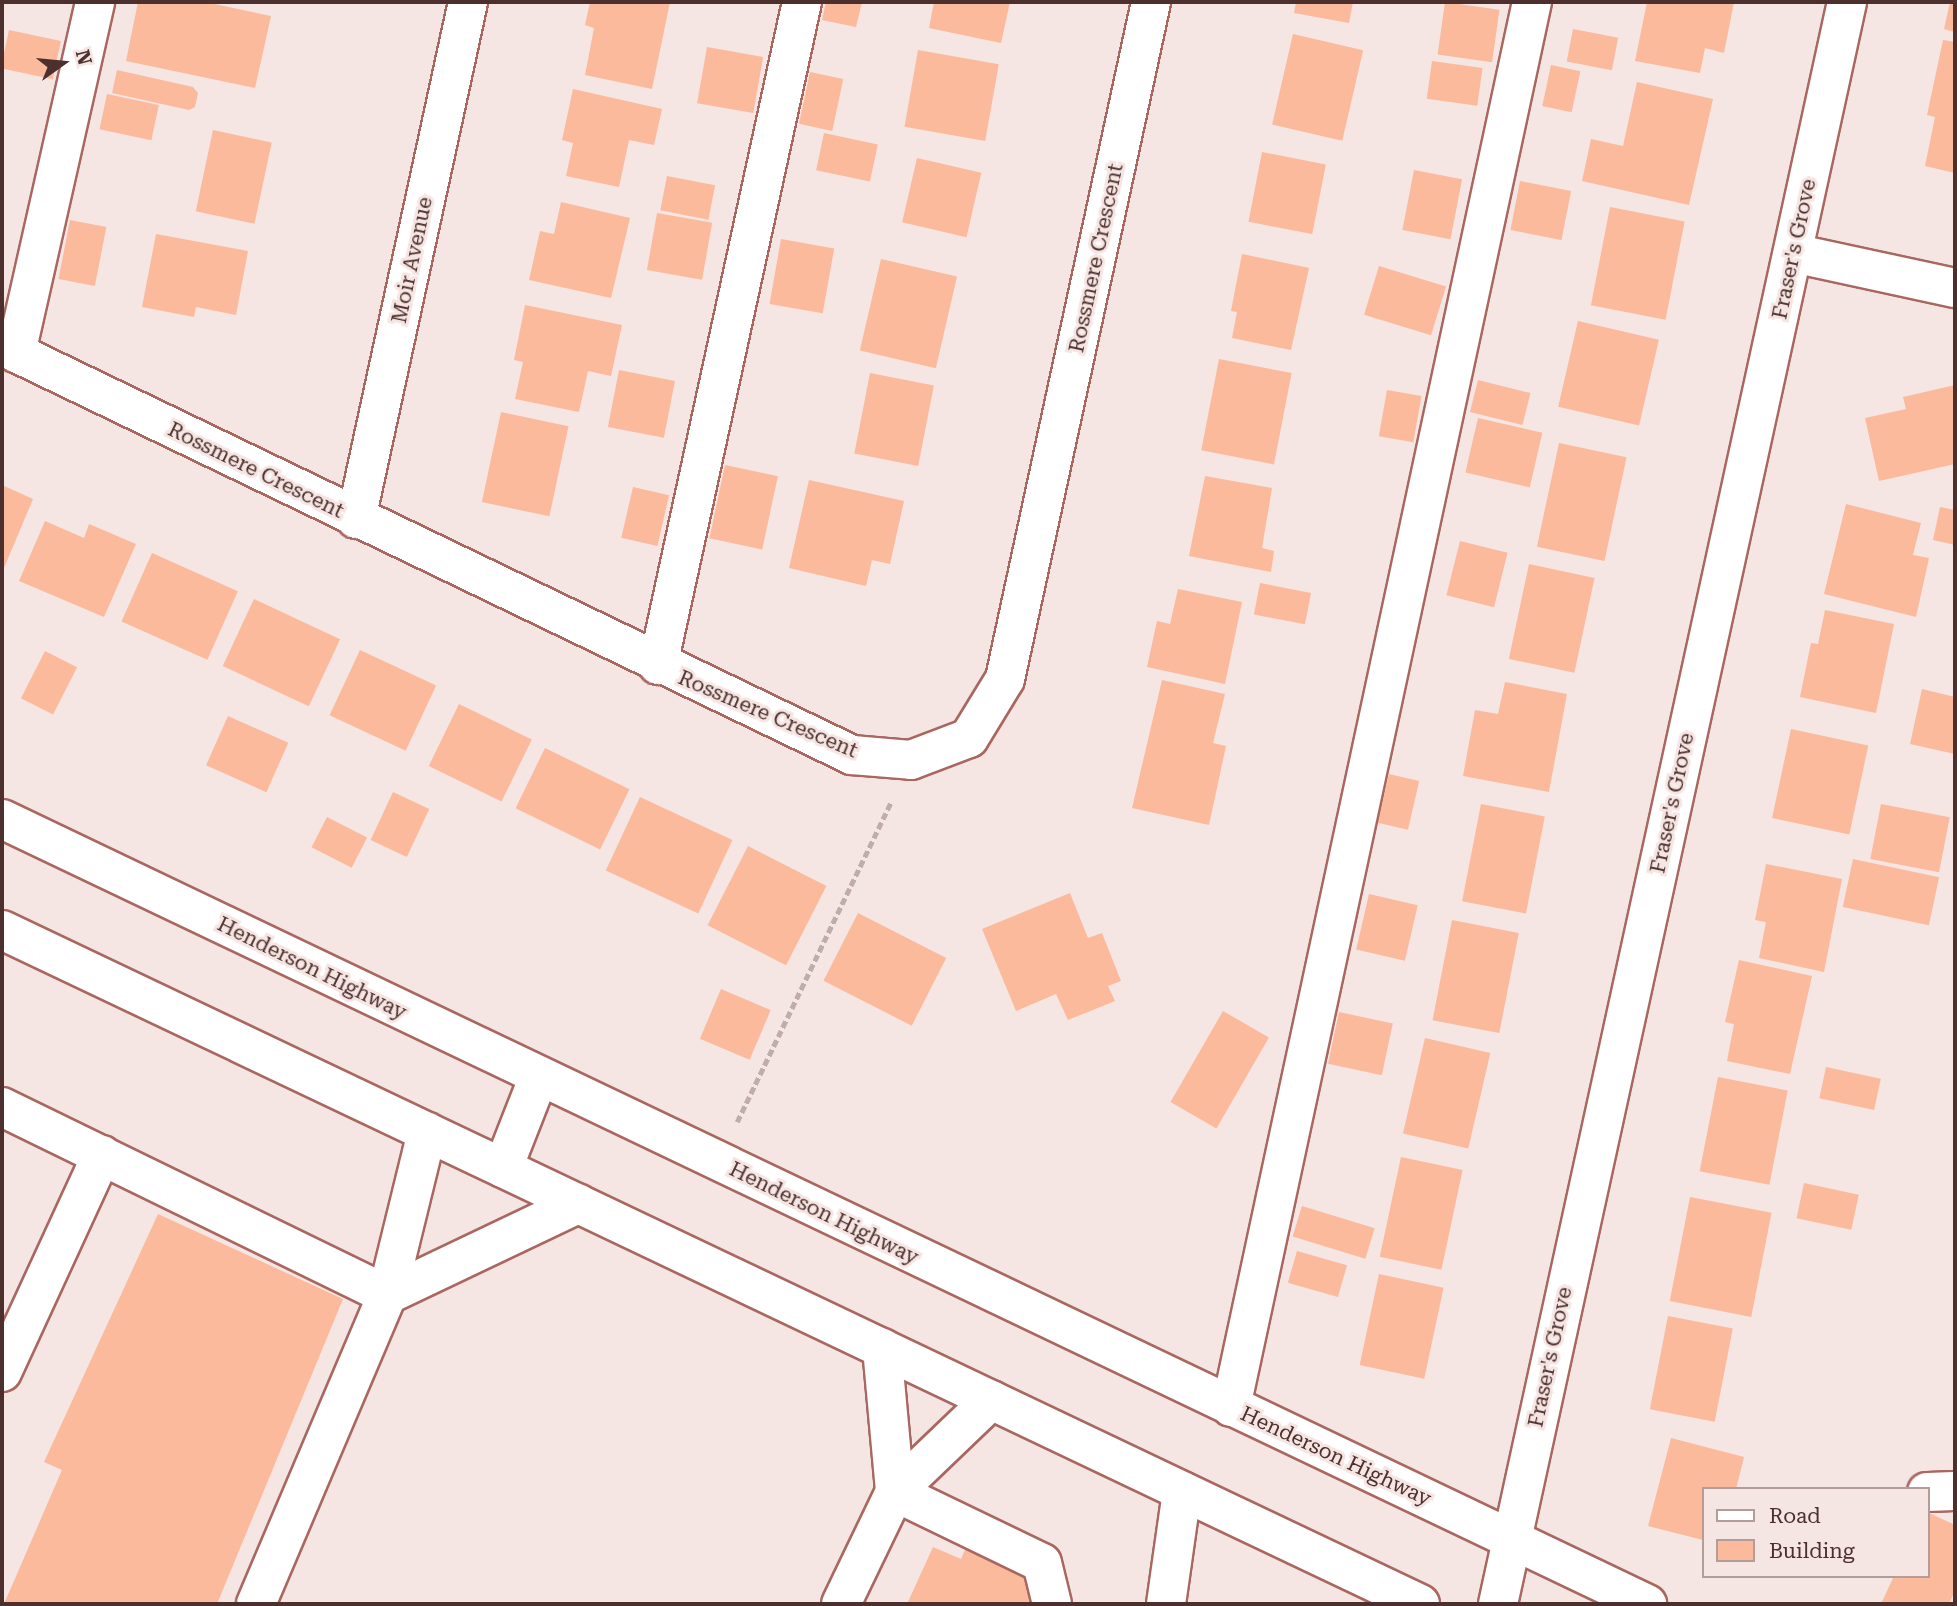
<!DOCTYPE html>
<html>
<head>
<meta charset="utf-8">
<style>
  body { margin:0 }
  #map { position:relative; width:1957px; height:1606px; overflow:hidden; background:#f5e5e3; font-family:"Roboto Serif",serif }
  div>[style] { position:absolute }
  .building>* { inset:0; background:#fbba9c; transform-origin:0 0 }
  .path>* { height:4.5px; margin-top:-2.25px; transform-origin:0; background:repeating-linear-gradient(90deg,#c0acaa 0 7px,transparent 0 10.5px) }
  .roads { filter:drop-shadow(2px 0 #a96760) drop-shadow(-2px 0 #a96760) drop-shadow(0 2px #a96760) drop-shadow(0 -2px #a96760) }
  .minor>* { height:38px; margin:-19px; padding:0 19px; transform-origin:19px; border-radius:19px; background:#fff }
  .major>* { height:38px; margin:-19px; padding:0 19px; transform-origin:19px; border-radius:19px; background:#fff }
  span { translate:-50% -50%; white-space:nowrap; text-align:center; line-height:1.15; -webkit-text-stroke:6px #f5e5e3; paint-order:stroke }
  .street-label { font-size:21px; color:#4d302d }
  .frame { position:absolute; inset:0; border:4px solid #4d302d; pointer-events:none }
  .legend { position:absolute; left:1702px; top:1487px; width:228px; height:91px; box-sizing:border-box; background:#f5e5e3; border:2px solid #b29d9a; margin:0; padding:9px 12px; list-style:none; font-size:21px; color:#4d302d }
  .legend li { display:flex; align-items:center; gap:14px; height:35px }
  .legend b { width:35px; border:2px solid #b29d9a }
  .north { position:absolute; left:28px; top:28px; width:70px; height:70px; -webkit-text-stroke:5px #f5e5e3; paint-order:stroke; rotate:75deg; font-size:19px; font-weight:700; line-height:28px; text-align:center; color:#4d302d }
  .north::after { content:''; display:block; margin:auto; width:24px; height:32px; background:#4d302d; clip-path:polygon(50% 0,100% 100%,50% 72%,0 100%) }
</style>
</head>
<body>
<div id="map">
  <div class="building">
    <i style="clip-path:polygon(138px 2px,205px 2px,271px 16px,255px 88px,126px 61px)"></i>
    <i style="clip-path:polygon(590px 2px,670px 2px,652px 89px,585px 75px,594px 28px,585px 25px)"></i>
    <i style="clip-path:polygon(826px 2px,862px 2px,856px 27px,822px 20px)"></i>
    <i style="clip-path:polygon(934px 2px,1010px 2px,1001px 43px,929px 28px)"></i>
    <i style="clip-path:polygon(1296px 2px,1353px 2px,1349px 23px,1294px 13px)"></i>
    <i style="left:1445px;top:2px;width:55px;height:53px;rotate:8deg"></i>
    <i style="clip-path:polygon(1647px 2px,1734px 2px,1724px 53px,1705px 48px,1700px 73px,1635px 61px)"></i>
    <i style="clip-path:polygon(1950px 2px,1955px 2px,1955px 32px,1944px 29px)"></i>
    <i style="left:1573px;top:29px;width:46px;height:33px;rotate:11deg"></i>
    <i style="left:9px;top:30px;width:53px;height:39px;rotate:12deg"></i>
    <i style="left:1293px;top:34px;width:72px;height:93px;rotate:13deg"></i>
    <i style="clip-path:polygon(1943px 40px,1955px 42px,1955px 173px,1925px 166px,1935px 117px,1927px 115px)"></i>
    <i style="left:707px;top:47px;width:57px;height:57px;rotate:10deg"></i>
    <i style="left:918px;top:50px;width:82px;height:78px;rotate:10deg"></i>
    <i style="left:1432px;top:61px;width:51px;height:38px;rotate:8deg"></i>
    <i style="left:1551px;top:65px;width:30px;height:42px;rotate:12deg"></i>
    <i style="clip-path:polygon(117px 70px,193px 87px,198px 93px,195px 107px,189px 110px,112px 93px)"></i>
    <i style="left:810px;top:72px;width:34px;height:53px;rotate:12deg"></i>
    <i style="clip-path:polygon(1637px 82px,1713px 99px,1689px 205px,1582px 181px,1591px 139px,1623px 146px)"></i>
    <i style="clip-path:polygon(573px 89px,662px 109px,654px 145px,629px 140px,619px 187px,566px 176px,573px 143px,562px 140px)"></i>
    <i style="left:107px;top:94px;width:53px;height:36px;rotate:12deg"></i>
    <i style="left:213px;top:130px;width:60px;height:83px;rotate:12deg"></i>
    <i style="left:824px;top:133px;width:55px;height:38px;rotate:12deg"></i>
    <i style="left:1262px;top:152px;width:65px;height:71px;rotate:11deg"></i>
    <i style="left:917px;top:158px;width:66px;height:66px;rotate:13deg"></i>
    <i style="left:1414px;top:170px;width:49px;height:61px;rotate:11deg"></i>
    <i style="left:667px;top:176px;width:49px;height:35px;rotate:11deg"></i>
    <i style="left:1520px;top:181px;width:52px;height:50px;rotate:11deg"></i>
    <i style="clip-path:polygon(561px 202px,630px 218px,611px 298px,529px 280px,540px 231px,554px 234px)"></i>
    <i style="left:1610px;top:207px;width:76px;height:100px;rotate:11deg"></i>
    <i style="left:657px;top:213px;width:56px;height:58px;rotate:10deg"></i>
    <i style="left:70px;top:220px;width:37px;height:60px;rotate:11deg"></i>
    <i style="clip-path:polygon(156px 234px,248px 251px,236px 315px,196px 307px,194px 317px,142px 307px)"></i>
    <i style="left:781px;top:239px;width:54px;height:66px;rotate:10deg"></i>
    <i style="clip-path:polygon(1242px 254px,1309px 268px,1291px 350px,1232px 338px,1237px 312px,1231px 311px)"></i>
    <i style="left:881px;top:259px;width:78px;height:94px;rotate:13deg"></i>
    <i style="left:1379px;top:266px;width:70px;height:51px;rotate:17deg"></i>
    <i style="clip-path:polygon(525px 305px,622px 325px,611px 376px,588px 371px,579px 412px,515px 399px,523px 362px,514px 360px)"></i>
    <i style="left:1578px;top:321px;width:83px;height:88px;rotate:13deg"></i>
    <i style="left:1219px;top:359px;width:74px;height:93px;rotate:11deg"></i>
    <i style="left:619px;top:370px;width:57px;height:58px;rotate:11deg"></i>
    <i style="left:870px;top:373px;width:65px;height:82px;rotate:11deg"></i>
    <i style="left:1478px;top:380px;width:54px;height:33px;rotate:14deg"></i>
    <i style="clip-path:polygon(1955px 385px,1955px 464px,1879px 481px,1865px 418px,1906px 409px,1903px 397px)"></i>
    <i style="left:1387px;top:390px;width:35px;height:47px;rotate:10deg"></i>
    <i style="left:501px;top:412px;width:69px;height:92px;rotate:12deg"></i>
    <i style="left:1478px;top:418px;width:66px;height:56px;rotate:13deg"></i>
    <i style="left:1559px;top:443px;width:69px;height:106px;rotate:12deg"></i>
    <i style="left:725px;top:465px;width:54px;height:75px;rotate:12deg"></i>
    <i style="clip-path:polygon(1205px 476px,1272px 488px,1262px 548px,1274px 551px,1271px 572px,1189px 556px)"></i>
    <i style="clip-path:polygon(809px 480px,904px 501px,890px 564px,872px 560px,866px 586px,789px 568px)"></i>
    <i style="clip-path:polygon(2px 485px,33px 499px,4px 568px,2px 567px)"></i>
    <i style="left:633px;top:487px;width:37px;height:52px;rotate:13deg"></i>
    <i style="clip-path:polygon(1846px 504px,1921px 523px,1913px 555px,1929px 558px,1916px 617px,1824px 594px)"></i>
    <i style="clip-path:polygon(1940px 507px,1955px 510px,1955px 545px,1933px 540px)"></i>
    <i style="clip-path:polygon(45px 521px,84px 538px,89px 524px,136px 544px,104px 617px,19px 581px)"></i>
    <i style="left:1460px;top:541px;width:49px;height:56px;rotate:14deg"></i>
    <i style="left:152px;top:553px;width:94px;height:75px;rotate:24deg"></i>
    <i style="left:1529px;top:564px;width:67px;height:97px;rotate:12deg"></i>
    <i style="left:1260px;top:583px;width:52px;height:32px;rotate:11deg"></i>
    <i style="clip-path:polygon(1178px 589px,1242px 602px,1225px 684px,1147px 667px,1157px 621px,1170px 624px)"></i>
    <i style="left:254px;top:599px;width:95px;height:74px;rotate:25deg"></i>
    <i style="clip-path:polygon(1825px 610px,1894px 624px,1876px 713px,1800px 697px,1811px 643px,1818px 644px)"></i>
    <i style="left:360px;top:650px;width:84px;height:72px;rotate:25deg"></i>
    <i style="left:45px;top:651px;width:36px;height:53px;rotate:27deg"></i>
    <i style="clip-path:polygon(1162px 680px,1225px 694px,1213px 743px,1226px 746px,1209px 825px,1132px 808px)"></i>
    <i style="clip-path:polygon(1505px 682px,1567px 694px,1549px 792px,1463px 776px,1475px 710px,1498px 714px)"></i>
    <i style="clip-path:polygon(1922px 689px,1955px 697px,1955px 754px,1910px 744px)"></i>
    <i style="left:459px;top:704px;width:81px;height:69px;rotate:26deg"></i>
    <i style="left:228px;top:716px;width:66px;height:54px;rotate:24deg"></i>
    <i style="left:1791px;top:729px;width:79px;height:91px;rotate:12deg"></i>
    <i style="left:545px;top:748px;width:94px;height:67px;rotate:26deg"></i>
    <i style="left:1389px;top:774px;width:31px;height:50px;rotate:13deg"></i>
    <i style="left:393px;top:792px;width:40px;height:53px;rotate:25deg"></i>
    <i style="left:640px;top:797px;width:102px;height:81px;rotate:25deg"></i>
    <i style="left:1481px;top:804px;width:65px;height:99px;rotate:11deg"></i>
    <i style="left:1881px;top:804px;width:70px;height:56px;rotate:11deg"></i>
    <i style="left:327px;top:817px;width:45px;height:34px;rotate:27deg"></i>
    <i style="left:748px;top:846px;width:88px;height:89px;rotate:27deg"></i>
    <i style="left:1853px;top:859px;width:88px;height:49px;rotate:12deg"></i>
    <i style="clip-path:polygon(1766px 864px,1842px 879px,1824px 972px,1759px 958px,1766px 922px,1755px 920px)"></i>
    <i style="clip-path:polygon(1070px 893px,1088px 938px,1102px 933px,1121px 981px,1108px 986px,1115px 1001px,1068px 1020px,1056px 994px,1016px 1011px,982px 929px)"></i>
    <i style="left:1369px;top:894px;width:50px;height:57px;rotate:13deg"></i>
    <i style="left:858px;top:913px;width:99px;height:76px;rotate:27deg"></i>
    <i style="left:1452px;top:920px;width:68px;height:102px;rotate:11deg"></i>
    <i style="clip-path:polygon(1739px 960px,1812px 976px,1790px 1074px,1727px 1061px,1734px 1024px,1725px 1022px)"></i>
    <i style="left:721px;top:989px;width:54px;height:54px;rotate:23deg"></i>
    <i style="left:1223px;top:1011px;width:53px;height:105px;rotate:30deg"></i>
    <i style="left:1339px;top:1012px;width:55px;height:53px;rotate:12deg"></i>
    <i style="left:1425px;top:1038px;width:67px;height:98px;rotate:13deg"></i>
    <i style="left:1826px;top:1067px;width:56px;height:32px;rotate:12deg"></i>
    <i style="left:1718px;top:1077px;width:71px;height:96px;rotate:11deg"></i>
    <i style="left:1401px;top:1157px;width:63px;height:102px;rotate:12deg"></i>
    <i style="left:1804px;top:1183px;width:56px;height:36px;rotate:12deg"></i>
    <i style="left:1690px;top:1197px;width:83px;height:106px;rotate:11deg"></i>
    <i style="left:1302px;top:1206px;width:76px;height:32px;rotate:17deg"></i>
    <i style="clip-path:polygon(158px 1214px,343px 1299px,217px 1604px,4px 1604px,62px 1470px,44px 1462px)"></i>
    <i style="left:1297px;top:1251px;width:52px;height:33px;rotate:16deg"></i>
    <i style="left:1379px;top:1274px;width:66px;height:93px;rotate:12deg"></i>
    <i style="left:1668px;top:1316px;width:66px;height:95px;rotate:11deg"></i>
    <i style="clip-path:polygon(1671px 1438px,1744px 1457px,1736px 1489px,1703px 1489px,1703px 1540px,1648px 1526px)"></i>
    <i style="clip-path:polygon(1927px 1512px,1955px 1525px,1955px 1590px,1949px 1604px,1881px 1604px,1894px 1576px,1927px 1576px)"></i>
    <i style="clip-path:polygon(967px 1545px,1034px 1576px,1041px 1604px,907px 1604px,933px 1547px,961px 1559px)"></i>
  </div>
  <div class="path">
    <i style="left:737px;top:1122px;width:355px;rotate:-64.3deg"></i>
  </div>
  <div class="roads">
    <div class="minor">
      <i style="left:1793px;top:253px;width:166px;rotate:12.2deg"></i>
      <i style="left:2px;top:346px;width:943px;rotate:25.7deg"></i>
      <i style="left:852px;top:755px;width:59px;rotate:4.8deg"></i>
      <i style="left:911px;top:760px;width:62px;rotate:-20.8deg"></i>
      <i style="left:969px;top:738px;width:69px;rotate:-58.6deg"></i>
      <i style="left:1005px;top:679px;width:693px;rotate:-77.83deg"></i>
      <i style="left:16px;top:353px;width:360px;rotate:-77.3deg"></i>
      <i style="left:356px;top:519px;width:529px;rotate:-77.78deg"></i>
      <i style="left:658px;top:665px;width:678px;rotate:-77.75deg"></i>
      <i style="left:2px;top:1107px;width:428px;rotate:26deg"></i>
      <i style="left:387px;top:1295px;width:212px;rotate:-25.5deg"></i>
      <i style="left:882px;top:1348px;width:145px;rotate:84.8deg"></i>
      <i style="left:2px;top:1372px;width:239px;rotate:-65.3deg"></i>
      <i style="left:1231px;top:1407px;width:1437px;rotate:-77.91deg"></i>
      <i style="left:895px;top:1492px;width:163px;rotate:25.8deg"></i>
      <i style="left:1042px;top:1563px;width:42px;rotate:76.3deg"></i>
      <i style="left:1927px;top:1492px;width:28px;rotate:-2deg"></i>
      <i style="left:256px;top:1604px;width:336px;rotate:-67deg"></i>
      <i style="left:387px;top:1295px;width:168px;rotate:-76.2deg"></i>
      <i style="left:841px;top:1604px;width:124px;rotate:-64.3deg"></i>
      <i style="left:895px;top:1492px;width:133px;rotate:-43.8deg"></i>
      <i style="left:1166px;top:1604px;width:114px;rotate:-81.9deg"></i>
      <i style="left:1498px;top:1604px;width:1640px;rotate:-77.71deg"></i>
    </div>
    <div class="major">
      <i style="left:2px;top:819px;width:1823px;rotate:25.51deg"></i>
      <i style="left:2px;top:930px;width:1570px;rotate:25.42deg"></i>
      <i style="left:503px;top:1168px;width:99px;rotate:-68.6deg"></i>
    </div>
  </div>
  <div class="street-label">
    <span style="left:1794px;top:249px;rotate:-78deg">Fraser's Grove</span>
    <span style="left:1096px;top:258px;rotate:-78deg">Rossmere Crescent</span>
    <span style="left:412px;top:260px;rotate:-78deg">Moir Avenue</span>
    <span style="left:256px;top:470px;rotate:26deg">Rossmere Crescent</span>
    <span style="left:768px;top:714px;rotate:23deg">Rossmere Crescent</span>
    <span style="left:1672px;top:803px;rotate:-78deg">Fraser's Grove</span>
    <span style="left:312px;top:968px;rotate:26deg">Henderson Highway</span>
    <span style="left:824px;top:1213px;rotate:26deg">Henderson Highway</span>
    <span style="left:1550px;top:1357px;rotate:-78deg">Fraser's Grove</span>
    <span style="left:1336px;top:1456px;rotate:25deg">Henderson Highway</span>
  </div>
  <div class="frame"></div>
  <ul class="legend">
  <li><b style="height:9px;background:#fff"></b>Road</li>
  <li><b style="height:19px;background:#fbba9c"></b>Building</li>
  </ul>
  <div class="north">N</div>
</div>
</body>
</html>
